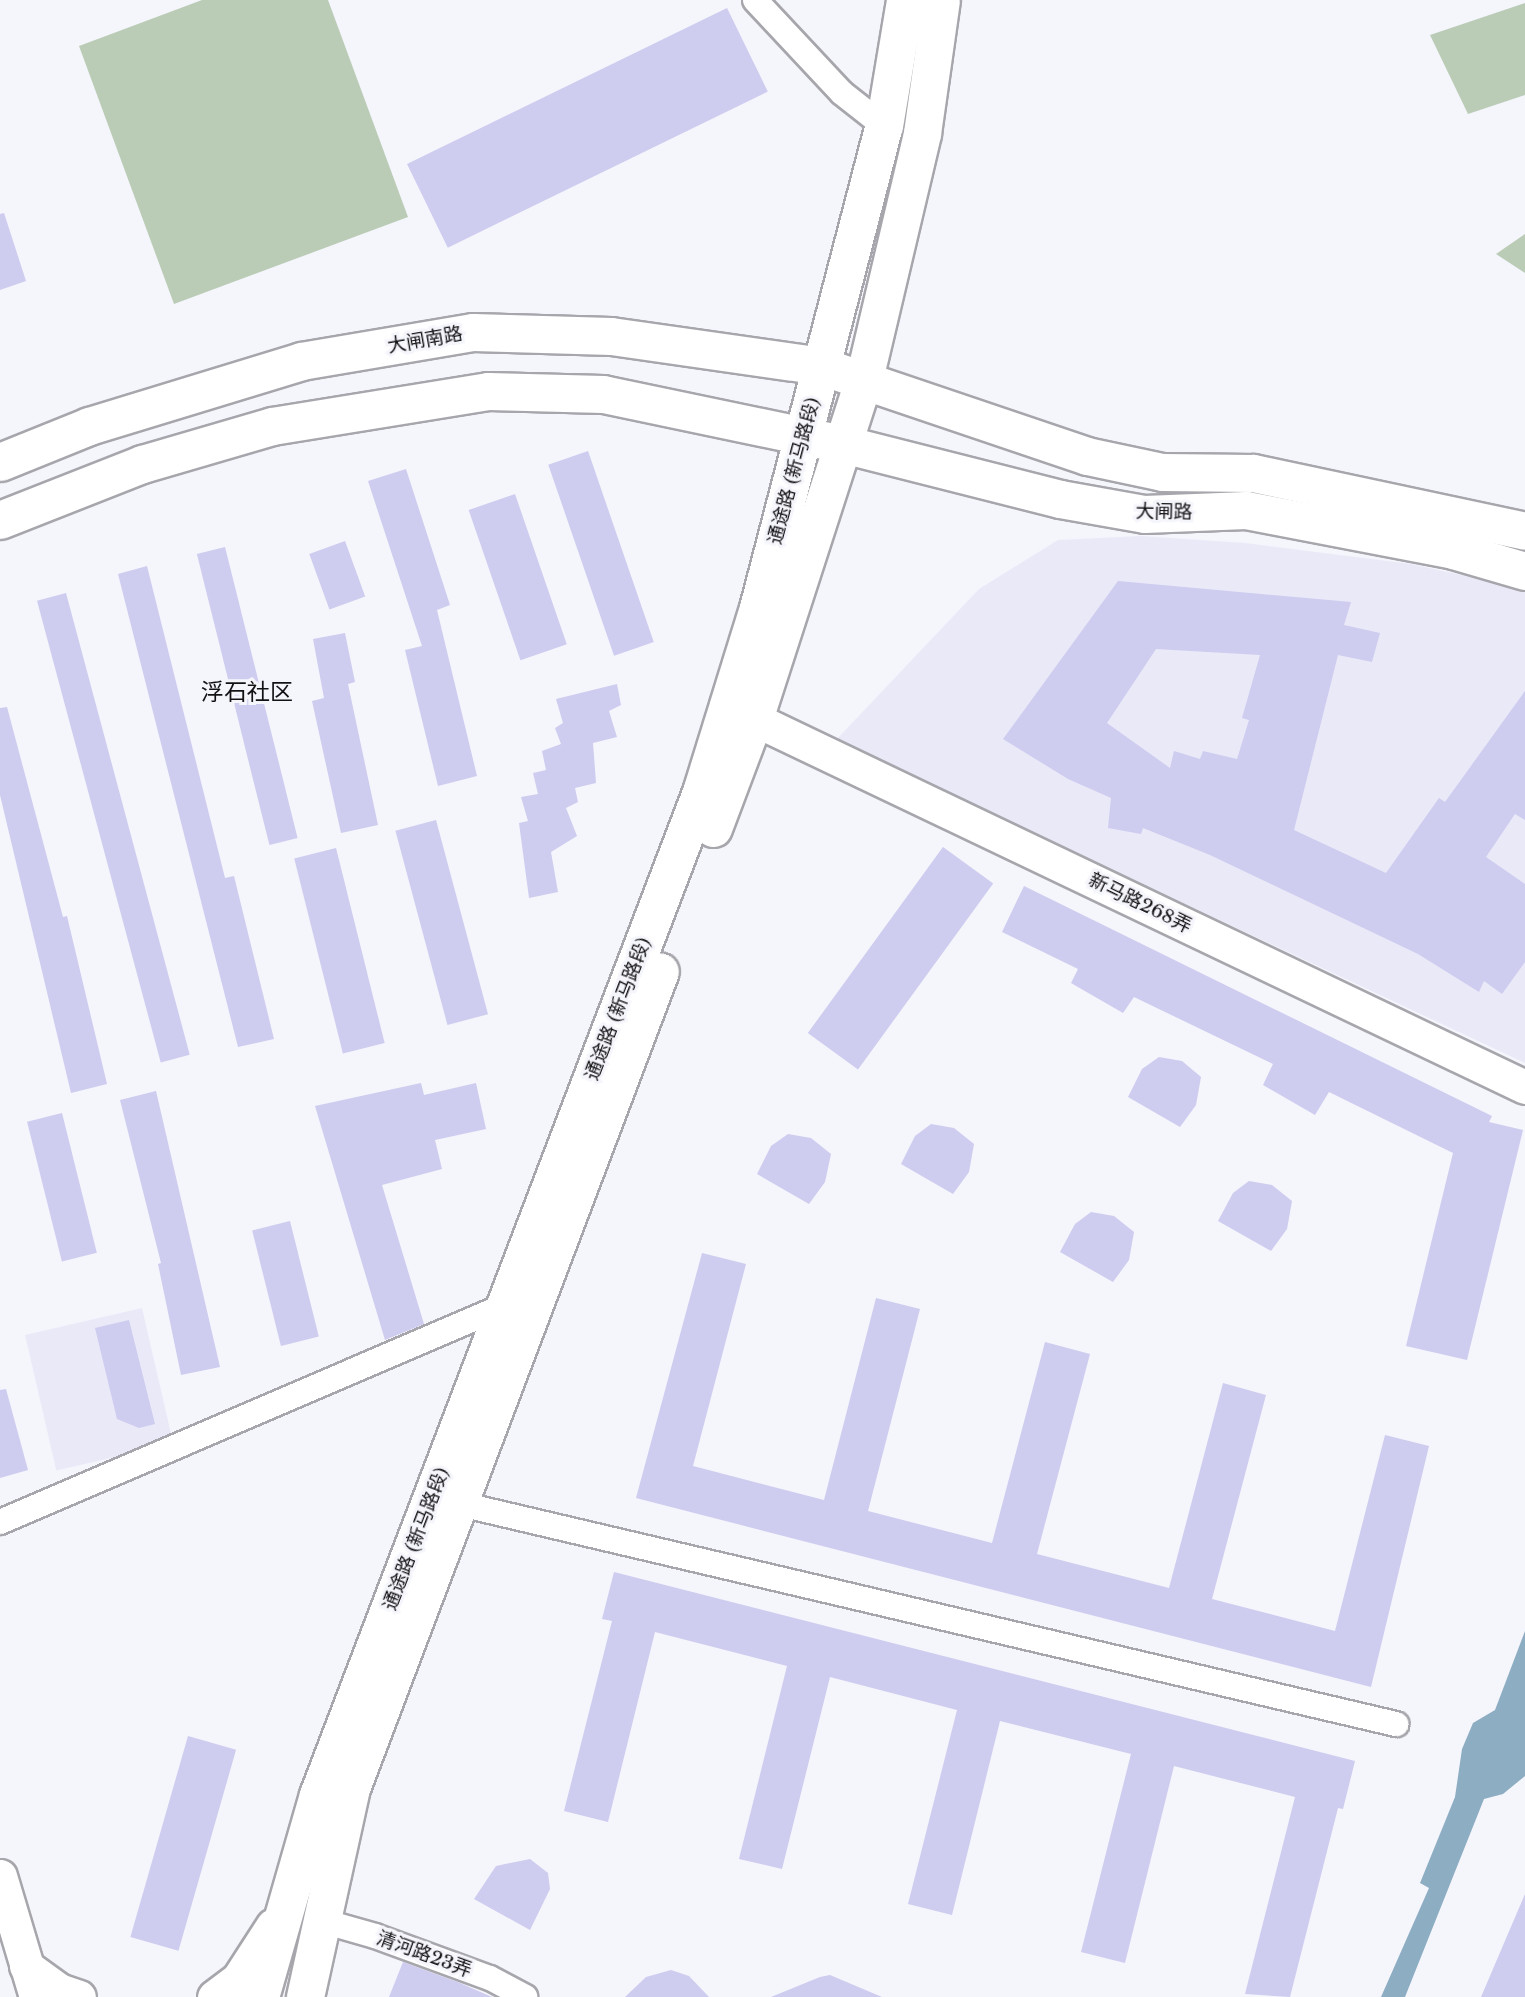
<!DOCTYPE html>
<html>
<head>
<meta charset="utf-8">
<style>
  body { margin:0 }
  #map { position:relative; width:1525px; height:1997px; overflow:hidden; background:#f5f5fc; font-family:"Libre Baskerville","Noto Sans SC",serif }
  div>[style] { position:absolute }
  .built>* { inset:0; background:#eae9f8; transform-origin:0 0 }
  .green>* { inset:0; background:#baccb6 }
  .water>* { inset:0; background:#8dadc3 }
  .building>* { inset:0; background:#ceccef; transform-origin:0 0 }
  .roads { filter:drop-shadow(2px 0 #a6a6ac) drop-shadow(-2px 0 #a6a6ac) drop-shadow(0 2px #a6a6ac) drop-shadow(0 -2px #a6a6ac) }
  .street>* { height:24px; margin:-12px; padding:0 12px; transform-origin:12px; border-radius:12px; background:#fff }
  .secondary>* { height:33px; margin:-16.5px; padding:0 16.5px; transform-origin:16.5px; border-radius:16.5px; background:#fff }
  .primary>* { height:37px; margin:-18.5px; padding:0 18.5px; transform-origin:18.5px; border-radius:18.5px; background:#fff }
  span { translate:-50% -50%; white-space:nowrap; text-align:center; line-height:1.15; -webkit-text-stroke:6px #f5f5fc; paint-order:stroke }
  .street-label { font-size:19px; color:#121214 }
  .quarter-label { font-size:23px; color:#121214 }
</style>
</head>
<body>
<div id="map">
  <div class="built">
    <i style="clip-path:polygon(1141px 536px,1245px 543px,1411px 564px,1525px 589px,1525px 1063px,836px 740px,979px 589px,1058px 540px)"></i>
    <i style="left:142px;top:1308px;width:139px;height:120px;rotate:77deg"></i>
  </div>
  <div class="green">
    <i style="clip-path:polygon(202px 0,328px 0,408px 217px,174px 304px,79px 46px)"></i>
    <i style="clip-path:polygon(1525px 3px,1525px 95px,1468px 114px,1430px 35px)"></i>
    <i style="clip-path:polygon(1525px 234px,1525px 273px,1496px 254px)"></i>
  </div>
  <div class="water">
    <i style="clip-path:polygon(1525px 1631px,1525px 1776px,1503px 1794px,1484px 1799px,1405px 1997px,1381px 1997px,1429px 1888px,1420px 1883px,1455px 1797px,1462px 1749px,1473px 1723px,1495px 1710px)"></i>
  </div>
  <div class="building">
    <i style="left:727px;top:8px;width:93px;height:356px;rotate:64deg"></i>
    <i style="clip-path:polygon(4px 213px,26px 281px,0 290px,0 214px)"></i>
    <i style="left:588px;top:451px;width:202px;height:42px;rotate:71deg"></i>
    <i style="clip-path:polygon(406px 469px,450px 605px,437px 610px,477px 776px,438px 786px,405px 650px,422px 646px,368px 481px)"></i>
    <i style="left:515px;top:494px;width:159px;height:49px;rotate:71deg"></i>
    <i style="left:345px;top:541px;width:59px;height:38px;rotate:70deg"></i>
    <i style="left:225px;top:547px;width:300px;height:29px;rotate:76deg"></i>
    <i style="clip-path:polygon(147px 566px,225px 878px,234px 876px,274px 1039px,238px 1047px,118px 574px)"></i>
    <i style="clip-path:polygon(evenodd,1118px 581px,1351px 602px,1344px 625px,1380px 633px,1372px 662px,1338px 655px,1294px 830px,1386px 873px,1439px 798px,1445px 802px,1525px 691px,1525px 820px,1515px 814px,1486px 857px,1525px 884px,1525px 962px,1502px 994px,1484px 981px,1479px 992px,1418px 954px,1210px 855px,1143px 828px,1141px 834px,1108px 828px,1111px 798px,1068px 779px,1003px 739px,1118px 581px,1156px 649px,1260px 655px,1242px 718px,1249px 720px,1237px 759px,1203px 751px,1200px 759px,1174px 751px,1170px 768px,1107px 723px,1156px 649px)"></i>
    <i style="left:66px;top:593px;width:478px;height:30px;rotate:75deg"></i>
    <i style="clip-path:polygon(345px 633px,355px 682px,348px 684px,378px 825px,341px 833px,312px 701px,324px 698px,313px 639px)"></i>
    <i style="clip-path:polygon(617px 684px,621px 705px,609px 711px,617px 737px,593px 743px,596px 783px,575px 788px,578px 802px,566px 808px,577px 836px,551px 852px,558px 892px,529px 898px,519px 823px,528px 821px,521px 797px,538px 794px,533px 773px,546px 770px,542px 751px,561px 744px,555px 728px,563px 723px,556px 699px)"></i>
    <i style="clip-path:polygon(7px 707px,63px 917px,67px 916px,107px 1084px,71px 1093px,0 795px,0 708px)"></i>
    <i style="left:436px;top:820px;width:201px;height:42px;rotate:75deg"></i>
    <i style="left:943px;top:847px;width:62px;height:230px;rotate:36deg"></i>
    <i style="left:336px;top:848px;width:201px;height:43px;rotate:76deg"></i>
    <i style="clip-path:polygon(1024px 886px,1492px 1116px,1489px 1122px,1523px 1130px,1467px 1360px,1406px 1346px,1453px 1153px,1329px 1092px,1315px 1115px,1263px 1085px,1273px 1064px,1134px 997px,1123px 1013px,1071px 983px,1078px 969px,1002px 932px)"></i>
    <i style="clip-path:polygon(1159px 1057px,1182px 1061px,1201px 1077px,1196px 1105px,1180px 1127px,1128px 1097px,1142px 1069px)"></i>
    <i style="clip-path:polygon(421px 1083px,424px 1095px,476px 1083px,486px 1129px,435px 1140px,442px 1169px,382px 1185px,424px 1324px,385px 1340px,315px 1106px)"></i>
    <i style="clip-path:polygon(156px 1091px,220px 1367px,181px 1375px,158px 1264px,161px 1263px,120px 1100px)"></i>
    <i style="left:62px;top:1113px;width:144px;height:36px;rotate:76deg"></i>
    <i style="clip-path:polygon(931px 1124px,954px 1128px,974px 1144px,969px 1172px,953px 1194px,901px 1164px,915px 1136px)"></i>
    <i style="clip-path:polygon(788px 1134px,811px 1138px,831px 1154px,825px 1182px,809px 1204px,757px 1174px,771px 1146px)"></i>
    <i style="clip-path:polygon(1249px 1181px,1272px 1185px,1292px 1201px,1287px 1229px,1271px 1251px,1218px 1221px,1233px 1193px)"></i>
    <i style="clip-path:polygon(1091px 1212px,1114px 1216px,1134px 1232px,1129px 1260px,1113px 1282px,1060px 1252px,1075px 1224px)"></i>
    <i style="left:290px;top:1221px;width:119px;height:39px;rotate:76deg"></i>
    <i style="clip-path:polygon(702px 1253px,746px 1264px,693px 1466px,824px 1500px,876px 1298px,920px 1309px,868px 1511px,992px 1543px,1045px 1342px,1090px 1354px,1037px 1554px,1169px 1588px,1223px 1383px,1266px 1395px,1212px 1599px,1335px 1631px,1385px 1435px,1429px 1446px,1371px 1687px,636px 1498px)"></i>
    <i style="clip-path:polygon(129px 1320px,155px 1424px,139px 1428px,117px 1419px,95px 1328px)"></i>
    <i style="clip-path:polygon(6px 1389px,28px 1470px,0 1478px,0 1390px)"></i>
    <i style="clip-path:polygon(614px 1572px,1355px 1761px,1343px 1809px,1338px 1808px,1290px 1997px,1245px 1994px,1295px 1797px,1174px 1766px,1125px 1963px,1081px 1952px,1131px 1754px,1000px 1721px,952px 1915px,908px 1904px,957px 1710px,830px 1677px,782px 1869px,739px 1859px,787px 1666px,655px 1632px,608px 1822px,564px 1811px,612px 1621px,602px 1619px)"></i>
    <i style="left:188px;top:1736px;width:50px;height:209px;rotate:16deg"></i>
    <i style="clip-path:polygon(530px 1859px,548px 1873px,550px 1889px,530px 1930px,474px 1899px,496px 1866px)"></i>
    <i style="clip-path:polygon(1525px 1894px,1525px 1997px,1481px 1997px)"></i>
    <i style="clip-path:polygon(403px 1962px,460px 1983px,492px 1997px,389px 1997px)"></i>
    <i style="clip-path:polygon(671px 1970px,689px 1976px,709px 1997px,625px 1997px,646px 1977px)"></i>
    <i style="clip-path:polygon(830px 1975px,882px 1997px,771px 1997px,820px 1977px)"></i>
  </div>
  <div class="roads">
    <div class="street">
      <i style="left:755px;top:0;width:127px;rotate:46.9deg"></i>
      <i style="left:842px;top:93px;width:53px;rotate:38.2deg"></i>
      <i style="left:460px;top:1504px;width:962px;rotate:13.23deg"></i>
      <i style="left:0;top:1522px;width:551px;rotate:-23.21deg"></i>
      <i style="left:319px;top:1920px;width:58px;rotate:15.9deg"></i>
      <i style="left:375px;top:1936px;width:122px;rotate:20.1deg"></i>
      <i style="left:490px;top:1978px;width:40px;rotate:28deg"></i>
    </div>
    <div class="secondary">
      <i style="left:754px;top:719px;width:854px;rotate:25.52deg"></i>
      <i style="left:0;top:1876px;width:126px;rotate:73.4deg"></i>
      <i style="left:26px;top:1966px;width:41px;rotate:36deg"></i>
      <i style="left:59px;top:1990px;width:21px;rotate:19deg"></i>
      <i style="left:214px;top:1997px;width:30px;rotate:-37deg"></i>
      <i style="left:238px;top:1979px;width:64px;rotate:-57.1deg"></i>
    </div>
    <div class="primary">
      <i style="left:0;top:462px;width:96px;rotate:-22deg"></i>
      <i style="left:89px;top:426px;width:222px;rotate:-17deg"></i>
      <i style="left:301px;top:361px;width:174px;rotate:-9.6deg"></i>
      <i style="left:473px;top:332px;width:138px;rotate:1.7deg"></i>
      <i style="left:611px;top:336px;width:212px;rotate:8.1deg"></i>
      <i style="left:821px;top:366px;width:281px;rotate:18.7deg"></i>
      <i style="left:1087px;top:456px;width:77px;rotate:12deg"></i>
      <i style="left:1162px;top:472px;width:91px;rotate:0.6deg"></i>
      <i style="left:1253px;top:473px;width:278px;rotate:12deg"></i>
      <i style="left:0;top:520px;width:153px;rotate:-21.5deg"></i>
      <i style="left:142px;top:464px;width:135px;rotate:-16.3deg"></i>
      <i style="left:272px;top:426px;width:219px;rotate:-9.2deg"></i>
      <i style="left:488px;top:391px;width:115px;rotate:1.5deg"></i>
      <i style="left:603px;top:394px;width:245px;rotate:11.8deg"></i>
      <i style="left:843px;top:444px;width:224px;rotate:14.2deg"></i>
      <i style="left:1060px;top:499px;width:85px;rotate:10.1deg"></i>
      <i style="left:1144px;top:514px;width:102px;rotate:-2.2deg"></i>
      <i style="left:1246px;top:510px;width:211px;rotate:10.9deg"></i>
      <i style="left:1453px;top:550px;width:75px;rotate:16.3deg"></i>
      <i style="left:713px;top:828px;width:116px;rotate:-69.4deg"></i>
      <i style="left:754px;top:719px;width:357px;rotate:-72.1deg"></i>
      <i style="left:864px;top:379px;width:253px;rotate:-76.7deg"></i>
      <i style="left:922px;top:133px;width:134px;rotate:-81.9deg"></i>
      <i style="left:260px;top:1997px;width:210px;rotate:-74deg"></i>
      <i style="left:318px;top:1795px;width:1074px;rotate:-69.1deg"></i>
      <i style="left:701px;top:792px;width:193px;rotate:-72.8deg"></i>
      <i style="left:758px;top:608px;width:498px;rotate:-75.4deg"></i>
      <i style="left:884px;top:126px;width:128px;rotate:-80.5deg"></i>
      <i style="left:305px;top:1997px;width:214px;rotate:-77.6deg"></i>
      <i style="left:351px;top:1788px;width:873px;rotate:-69.28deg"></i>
    </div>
  </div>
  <div class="street-label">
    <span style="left:425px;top:340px;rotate:-10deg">大闸南路</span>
    <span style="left:794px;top:471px;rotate:-75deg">通途路 (新马路段)</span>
    <span style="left:1164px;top:512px;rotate:1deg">大闸路</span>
    <span style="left:1140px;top:903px;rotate:26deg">新马路268弄</span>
    <span style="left:618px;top:1009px;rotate:-69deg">通途路 (新马路段)</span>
    <span style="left:416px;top:1539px;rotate:-69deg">通途路 (新马路段)</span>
    <span style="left:424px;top:1954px;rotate:20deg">清河路23弄</span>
  </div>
  <div class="quarter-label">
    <span style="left:247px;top:692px">浮石社区</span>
  </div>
</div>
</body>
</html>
